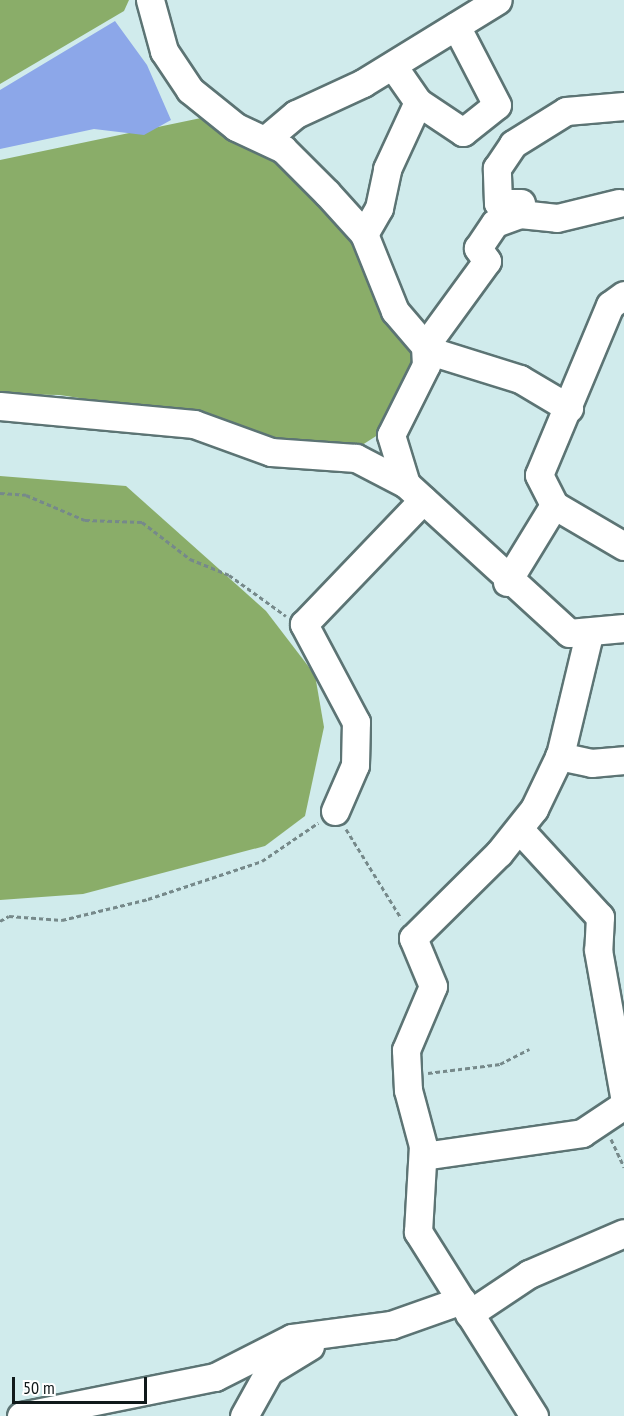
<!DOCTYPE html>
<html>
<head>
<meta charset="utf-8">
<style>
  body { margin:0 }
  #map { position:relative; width:624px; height:1416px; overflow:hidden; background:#d0ebec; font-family:"PT Sans Narrow",sans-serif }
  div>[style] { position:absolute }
  .forest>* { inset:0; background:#8aad69 }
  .water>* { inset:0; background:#8ca7e9 }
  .path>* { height:3px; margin-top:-1.5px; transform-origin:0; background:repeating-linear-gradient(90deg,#76898a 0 4.5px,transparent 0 7.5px) }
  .roads { filter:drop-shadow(2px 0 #5c7474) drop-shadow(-2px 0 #5c7474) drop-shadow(0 2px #5c7474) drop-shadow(0 -2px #5c7474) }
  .minor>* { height:27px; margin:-13.5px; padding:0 13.5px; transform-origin:13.5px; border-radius:13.5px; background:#fff }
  span { translate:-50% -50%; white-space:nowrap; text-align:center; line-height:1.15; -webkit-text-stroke:4.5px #fff; paint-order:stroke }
  .scale { position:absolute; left:12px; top:1377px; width:135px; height:27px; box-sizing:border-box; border:3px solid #10191a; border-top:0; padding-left:8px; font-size:18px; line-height:21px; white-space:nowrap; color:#10191a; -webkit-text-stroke:4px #fff; paint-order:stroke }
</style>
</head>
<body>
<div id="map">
  <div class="forest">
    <i style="clip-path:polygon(0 0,129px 0,124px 11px,0 84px)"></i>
    <i style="clip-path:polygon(201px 118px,277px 154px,359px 238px,417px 350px,417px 361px,384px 431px,359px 447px,280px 443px,207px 418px,60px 395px,0 394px,0 160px)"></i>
    <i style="clip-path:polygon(0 476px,126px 486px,266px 611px,315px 675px,324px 727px,305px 816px,265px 846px,83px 894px,0 900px)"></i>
  </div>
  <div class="water">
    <i style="clip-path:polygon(115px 21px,147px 65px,171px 120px,144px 135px,94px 129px,0 149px,0 90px)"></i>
  </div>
  <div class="path">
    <i style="left:0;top:493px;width:26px;rotate:4deg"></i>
    <i style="left:26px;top:495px;width:64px;rotate:23deg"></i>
    <i style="left:85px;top:520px;width:57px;rotate:2deg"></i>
    <i style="left:142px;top:522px;width:61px;rotate:37.6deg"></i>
    <i style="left:190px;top:559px;width:42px;rotate:22.3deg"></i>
    <i style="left:229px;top:575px;width:70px;rotate:35.7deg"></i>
    <i style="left:346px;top:829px;width:105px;rotate:58.3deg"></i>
    <i style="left:0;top:921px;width:10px;rotate:-29deg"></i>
    <i style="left:9px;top:916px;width:53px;rotate:4.3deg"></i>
    <i style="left:62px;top:920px;width:89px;rotate:-13.7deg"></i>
    <i style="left:148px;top:899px;width:120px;rotate:-18.4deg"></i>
    <i style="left:262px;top:861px;width:68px;rotate:-34.2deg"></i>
    <i style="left:428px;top:1073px;width:73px;rotate:-7.1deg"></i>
    <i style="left:500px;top:1064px;width:33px;rotate:-27deg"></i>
    <i style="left:611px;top:1139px;width:31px;rotate:65deg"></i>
  </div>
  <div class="roads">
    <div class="minor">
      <i style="left:150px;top:0;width:53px;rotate:74.6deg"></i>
      <i style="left:164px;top:51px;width:47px;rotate:56.3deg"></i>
      <i style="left:190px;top:90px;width:59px;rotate:38.8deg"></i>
      <i style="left:236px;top:127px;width:52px;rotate:25.1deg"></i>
      <i style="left:283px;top:149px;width:62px;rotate:45deg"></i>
      <i style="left:327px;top:193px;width:55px;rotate:47.9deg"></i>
      <i style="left:364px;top:234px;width:83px;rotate:68.1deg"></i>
      <i style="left:395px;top:311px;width:46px;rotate:49.4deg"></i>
      <i style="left:425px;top:346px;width:19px;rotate:87deg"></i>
      <i style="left:426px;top:365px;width:78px;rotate:116.6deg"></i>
      <i style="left:391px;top:435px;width:51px;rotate:73deg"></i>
      <i style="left:393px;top:66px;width:44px;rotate:55.2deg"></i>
      <i style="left:418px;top:102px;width:54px;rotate:33.7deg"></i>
      <i style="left:463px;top:132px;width:43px;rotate:-38.5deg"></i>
      <i style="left:497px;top:105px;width:89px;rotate:-117.4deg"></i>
      <i style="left:266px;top:139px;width:39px;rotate:-40deg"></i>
      <i style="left:296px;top:114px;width:74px;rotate:-24.8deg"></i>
      <i style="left:363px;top:83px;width:158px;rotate:-31.6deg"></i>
      <i style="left:521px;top:203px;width:23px;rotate:180deg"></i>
      <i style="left:498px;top:203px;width:35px;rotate:-92deg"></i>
      <i style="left:497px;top:168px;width:29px;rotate:-56deg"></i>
      <i style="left:513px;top:144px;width:62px;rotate:-31.9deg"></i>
      <i style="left:566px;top:111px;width:58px;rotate:-4.9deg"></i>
      <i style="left:364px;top:234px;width:30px;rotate:-60deg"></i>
      <i style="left:379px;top:208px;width:40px;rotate:-78deg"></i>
      <i style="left:387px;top:169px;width:74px;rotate:-65.2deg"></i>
      <i style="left:624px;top:295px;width:17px;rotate:144deg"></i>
      <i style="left:610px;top:305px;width:184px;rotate:112.7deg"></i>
      <i style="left:539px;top:475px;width:34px;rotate:63deg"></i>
      <i style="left:554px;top:505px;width:81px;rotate:30.4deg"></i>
      <i style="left:425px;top:346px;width:105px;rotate:-53.9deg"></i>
      <i style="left:487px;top:261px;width:16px;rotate:-125deg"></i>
      <i style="left:478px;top:248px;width:30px;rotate:-56deg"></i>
      <i style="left:495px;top:223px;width:27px;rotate:-20deg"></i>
      <i style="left:520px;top:214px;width:37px;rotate:6deg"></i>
      <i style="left:557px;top:218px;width:64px;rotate:-13.6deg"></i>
      <i style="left:427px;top:350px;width:97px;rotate:17.3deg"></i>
      <i style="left:520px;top:379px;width:57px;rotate:30.6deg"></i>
      <i style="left:0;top:406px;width:195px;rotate:5.3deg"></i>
      <i style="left:194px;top:424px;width:82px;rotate:20deg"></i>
      <i style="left:271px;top:452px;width:85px;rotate:4deg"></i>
      <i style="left:356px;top:458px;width:56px;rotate:27.5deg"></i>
      <i style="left:406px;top:484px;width:221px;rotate:42.4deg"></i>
      <i style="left:569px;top:633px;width:55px;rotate:-5.2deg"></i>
      <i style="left:507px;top:582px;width:90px;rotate:-58.6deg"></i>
      <i style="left:559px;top:756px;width:33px;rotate:12deg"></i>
      <i style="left:591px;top:763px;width:33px;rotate:-5deg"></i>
      <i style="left:335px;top:811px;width:50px;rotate:-66.5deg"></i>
      <i style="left:355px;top:765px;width:43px;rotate:-88.7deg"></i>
      <i style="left:356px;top:722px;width:111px;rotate:-118deg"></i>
      <i style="left:304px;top:624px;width:172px;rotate:-46.2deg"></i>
      <i style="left:520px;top:830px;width:118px;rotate:47.4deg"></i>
      <i style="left:600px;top:917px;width:33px;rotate:93deg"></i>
      <i style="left:598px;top:950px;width:148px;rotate:79.9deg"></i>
      <i style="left:423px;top:1156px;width:161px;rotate:-8.2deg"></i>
      <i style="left:582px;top:1133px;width:50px;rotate:-33.7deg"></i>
      <i style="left:469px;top:1314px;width:72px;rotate:-33.7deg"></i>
      <i style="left:529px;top:1274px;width:103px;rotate:-23.3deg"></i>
      <i style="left:21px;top:1416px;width:198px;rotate:-11.4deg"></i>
      <i style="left:215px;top:1377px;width:86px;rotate:-26.9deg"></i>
      <i style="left:292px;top:1338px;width:100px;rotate:-7.5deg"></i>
      <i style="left:391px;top:1325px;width:75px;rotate:-19.4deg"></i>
      <i style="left:244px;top:1416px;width:51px;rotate:-60.9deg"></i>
      <i style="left:269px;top:1371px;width:48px;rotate:-31.4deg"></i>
      <i style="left:534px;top:1416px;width:218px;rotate:-122.2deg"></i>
      <i style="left:418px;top:1232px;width:86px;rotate:-86.7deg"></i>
      <i style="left:423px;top:1146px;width:58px;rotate:-105deg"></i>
      <i style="left:408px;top:1090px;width:40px;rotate:-92.9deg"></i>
      <i style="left:406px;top:1050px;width:69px;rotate:-67.1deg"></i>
      <i style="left:433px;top:986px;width:52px;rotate:-112.6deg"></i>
      <i style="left:413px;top:938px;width:121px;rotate:-44.7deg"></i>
      <i style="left:499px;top:853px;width:56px;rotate:-51.5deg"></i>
      <i style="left:534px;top:809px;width:60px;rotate:-64.3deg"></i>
      <i style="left:560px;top:755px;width:124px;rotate:-76.5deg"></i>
    </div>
  </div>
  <div class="scale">50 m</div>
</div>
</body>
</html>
